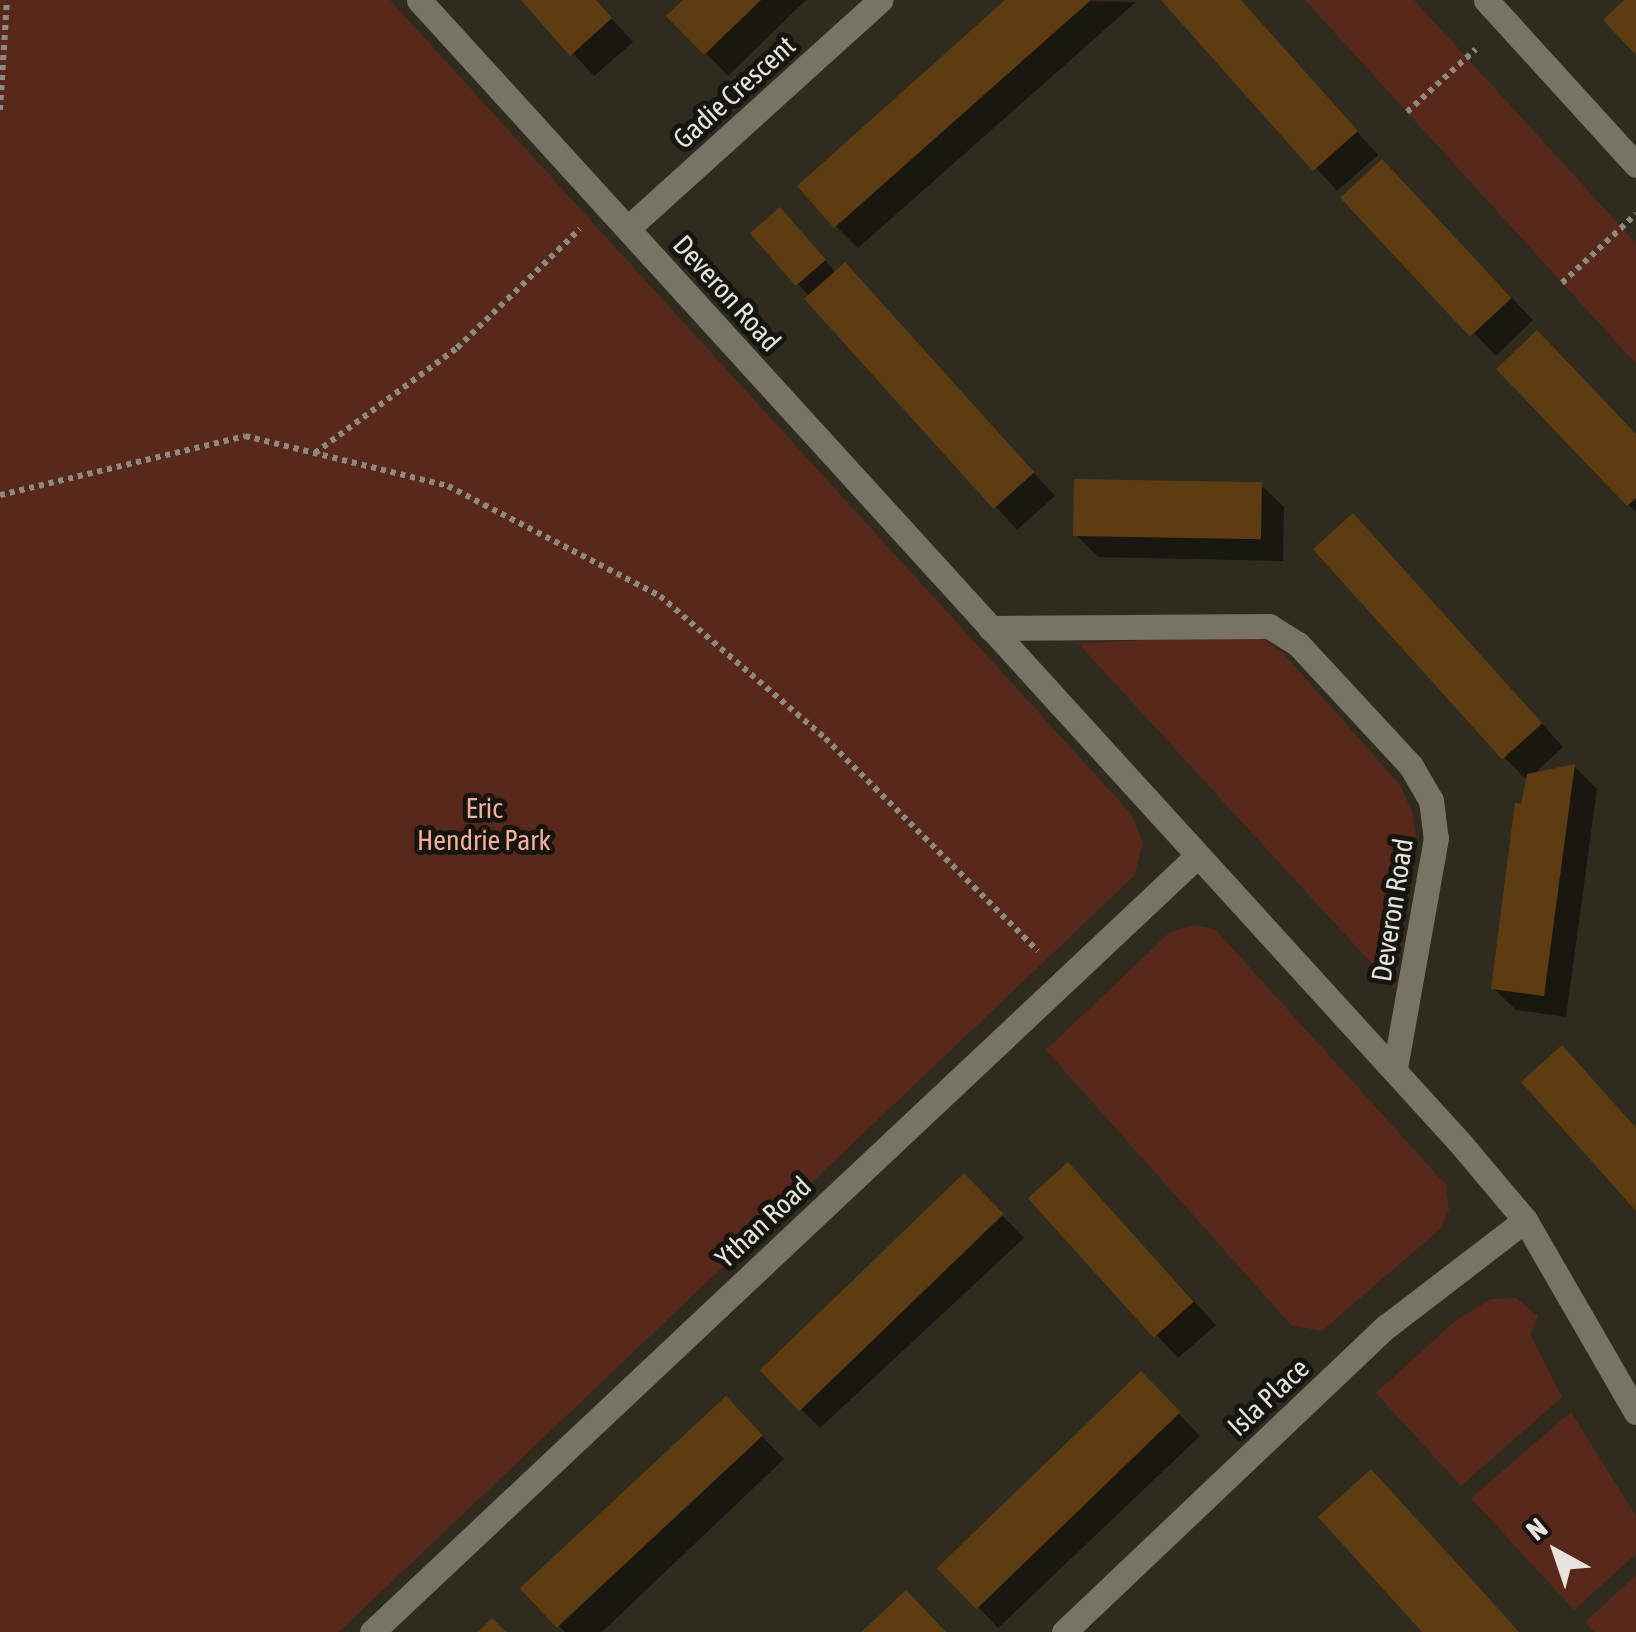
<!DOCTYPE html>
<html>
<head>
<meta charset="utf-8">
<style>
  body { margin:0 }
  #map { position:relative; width:1636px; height:1632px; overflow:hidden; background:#2f2c1f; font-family:"Asap Condensed",sans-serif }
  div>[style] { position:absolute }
  .green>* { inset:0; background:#58281a }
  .shadow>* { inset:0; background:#0007 }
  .building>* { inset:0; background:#5e3c12; transform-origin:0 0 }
  .path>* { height:6px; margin-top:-3px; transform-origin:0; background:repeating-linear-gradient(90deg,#8d8b80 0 5px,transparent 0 10px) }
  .street>* { height:25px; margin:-12.5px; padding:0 12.5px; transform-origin:12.5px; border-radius:12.5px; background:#777465 }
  span { translate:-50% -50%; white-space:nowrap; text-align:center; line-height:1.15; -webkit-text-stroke:10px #16150f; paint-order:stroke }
  .street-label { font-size:28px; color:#e5e3db }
  .park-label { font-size:28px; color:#f6ae98 }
  .north { position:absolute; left:1506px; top:1502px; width:100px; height:100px; -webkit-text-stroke:8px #16150f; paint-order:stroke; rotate:320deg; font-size:28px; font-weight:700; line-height:40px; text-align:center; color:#e5e3db }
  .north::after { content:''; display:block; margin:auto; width:35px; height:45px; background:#e5e3db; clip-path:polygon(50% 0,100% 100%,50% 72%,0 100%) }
</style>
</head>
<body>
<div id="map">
  <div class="green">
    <i style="clip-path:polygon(0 0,390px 0,1132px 815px,1143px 843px,1134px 876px,339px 1632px,0 1632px)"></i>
    <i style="clip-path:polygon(1305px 0,1414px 0,1636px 243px,1636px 364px)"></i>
    <i style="clip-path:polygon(1241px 636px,1265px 640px,1284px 654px,1400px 785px,1412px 812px,1417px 841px,1395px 989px,1078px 643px)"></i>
    <i style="clip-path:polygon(1194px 925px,1215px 929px,1446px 1185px,1449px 1210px,1439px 1230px,1322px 1331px,1291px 1325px,1046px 1050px,1170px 932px)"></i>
    <i style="clip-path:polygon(1516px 1298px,1538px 1316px,1530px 1334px,1562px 1397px,1461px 1486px,1376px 1393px,1454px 1322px,1491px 1299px)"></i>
    <i style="clip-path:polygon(1571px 1412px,1636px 1516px,1636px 1554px,1574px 1610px,1471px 1498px)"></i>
    <i style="clip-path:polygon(1636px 1575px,1636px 1632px,1594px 1632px,1585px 1622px)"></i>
  </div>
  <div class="shadow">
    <i style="clip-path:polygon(524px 0,595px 0,633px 42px,594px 76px)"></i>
    <i style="clip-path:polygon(686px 0,806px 0,728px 76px,670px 16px)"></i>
    <i style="clip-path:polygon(1009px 0,1136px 2px,858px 248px,836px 226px)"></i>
    <i style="clip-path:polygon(1164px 0,1240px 0,1378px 155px,1337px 191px)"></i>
    <i style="clip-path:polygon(1404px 185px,1533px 320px,1496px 356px,1345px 198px)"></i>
    <i style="clip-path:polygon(790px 220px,836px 273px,867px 287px,1055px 496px,1017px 530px,753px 233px)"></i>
    <i style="clip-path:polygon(1500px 369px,1636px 437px,1636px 512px,1629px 505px)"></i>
    <i style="clip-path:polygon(1261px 485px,1284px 507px,1283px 561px,1098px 557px,1076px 535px)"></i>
    <i style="clip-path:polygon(1375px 539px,1563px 747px,1533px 775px,1575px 767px,1597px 789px,1566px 1017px,1516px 1010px,1493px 988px,1528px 781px,1505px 758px)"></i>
    <i style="clip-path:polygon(1090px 1188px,1216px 1325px,1178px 1358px,1031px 1200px)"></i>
    <i style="clip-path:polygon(986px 1199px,1024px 1238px,820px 1428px,798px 1406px)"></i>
    <i style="clip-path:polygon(1163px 1397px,1200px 1436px,998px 1628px,976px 1605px)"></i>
    <i style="clip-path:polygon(726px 1399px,784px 1459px,602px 1632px,565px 1632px,525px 1591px)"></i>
  </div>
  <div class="building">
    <i style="clip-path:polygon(521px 0,596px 0,612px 18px,570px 56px)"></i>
    <i style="clip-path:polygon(683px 0,761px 0,704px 55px,666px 16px)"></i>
    <i style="clip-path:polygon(1005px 0,1091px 0,834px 228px,797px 186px)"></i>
    <i style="clip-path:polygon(1161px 0,1241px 0,1358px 131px,1313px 171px)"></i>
    <i style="clip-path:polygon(1624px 0,1636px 0,1636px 55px,1603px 20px)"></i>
    <i style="left:1382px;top:159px;width:190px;height:57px;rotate:47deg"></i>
    <i style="left:780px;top:207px;width:70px;height:40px;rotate:49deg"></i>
    <i style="left:845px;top:262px;width:283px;height:55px;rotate:48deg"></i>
    <i style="clip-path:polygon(1537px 330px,1636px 434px,1636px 498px,1627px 506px,1496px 369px)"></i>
    <i style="left:1074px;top:479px;width:188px;height:57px;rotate:1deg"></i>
    <i style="left:1353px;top:513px;width:283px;height:54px;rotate:48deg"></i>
    <i style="clip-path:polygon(1575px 764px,1544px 996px,1491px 989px,1515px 803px,1521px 804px,1527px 774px)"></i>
    <i style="clip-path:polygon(1562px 1045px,1636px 1128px,1636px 1211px,1521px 1082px)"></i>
    <i style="left:1068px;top:1162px;width:188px;height:54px;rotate:48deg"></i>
    <i style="left:964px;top:1173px;width:57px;height:284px;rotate:46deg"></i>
    <i style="left:1141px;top:1371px;width:57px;height:284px;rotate:46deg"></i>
    <i style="left:726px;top:1396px;width:54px;height:282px;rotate:47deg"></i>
    <i style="clip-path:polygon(1371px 1469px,1484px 1593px,1519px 1632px,1422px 1632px,1318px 1517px)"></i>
    <i style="clip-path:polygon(906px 1590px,946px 1632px,861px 1632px,871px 1623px)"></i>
    <i style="clip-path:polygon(492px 1618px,506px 1632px,478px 1632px)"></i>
  </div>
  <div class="path">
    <i style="left:0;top:110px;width:110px;rotate:-86.4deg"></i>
    <i style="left:1407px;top:112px;width:93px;rotate:-42.4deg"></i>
    <i style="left:1562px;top:283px;width:101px;rotate:-43deg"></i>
    <i style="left:315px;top:453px;width:177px;rotate:-36.5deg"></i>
    <i style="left:457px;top:348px;width:171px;rotate:-44.1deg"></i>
    <i style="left:0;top:495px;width:252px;rotate:-13.5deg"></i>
    <i style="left:245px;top:436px;width:209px;rotate:13.8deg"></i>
    <i style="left:448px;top:486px;width:239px;rotate:27.4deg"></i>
    <i style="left:660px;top:596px;width:218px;rotate:40.7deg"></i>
    <i style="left:825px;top:738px;width:301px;rotate:45deg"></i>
  </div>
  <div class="street">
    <i style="left:419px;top:0;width:1547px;rotate:47.67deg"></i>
    <i style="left:1461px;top:1144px;width:99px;rotate:49.9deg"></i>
    <i style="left:1525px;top:1220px;width:222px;rotate:60deg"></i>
    <i style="left:1486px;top:0;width:223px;rotate:47.7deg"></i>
    <i style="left:628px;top:228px;width:340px;rotate:-42.1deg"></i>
    <i style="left:990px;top:628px;width:279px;rotate:-0.4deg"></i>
    <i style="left:1269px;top:626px;width:34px;rotate:32deg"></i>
    <i style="left:1298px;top:644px;width:166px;rotate:47.2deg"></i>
    <i style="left:1411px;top:766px;width:39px;rotate:60deg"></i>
    <i style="left:1431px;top:800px;width:38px;rotate:83deg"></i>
    <i style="left:1436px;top:838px;width:235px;rotate:100.1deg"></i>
    <i style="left:372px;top:1632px;width:1131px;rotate:-43.24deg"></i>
    <i style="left:1064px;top:1632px;width:445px;rotate:-43.5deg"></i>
    <i style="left:1387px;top:1326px;width:174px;rotate:-37.5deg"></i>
  </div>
  <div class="street-label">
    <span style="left:734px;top:92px;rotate:-42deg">Gadie Crescent</span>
    <span style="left:727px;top:293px;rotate:48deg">Deveron Road</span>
    <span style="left:1392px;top:910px;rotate:-81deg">Deveron Road</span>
    <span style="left:763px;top:1222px;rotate:-43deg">Ythan Road</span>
    <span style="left:1268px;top:1397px;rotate:-43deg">Isla Place</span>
  </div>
  <div class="park-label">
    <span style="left:484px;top:824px">Eric<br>Hendrie Park</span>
  </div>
  <div class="north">N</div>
</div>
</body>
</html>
